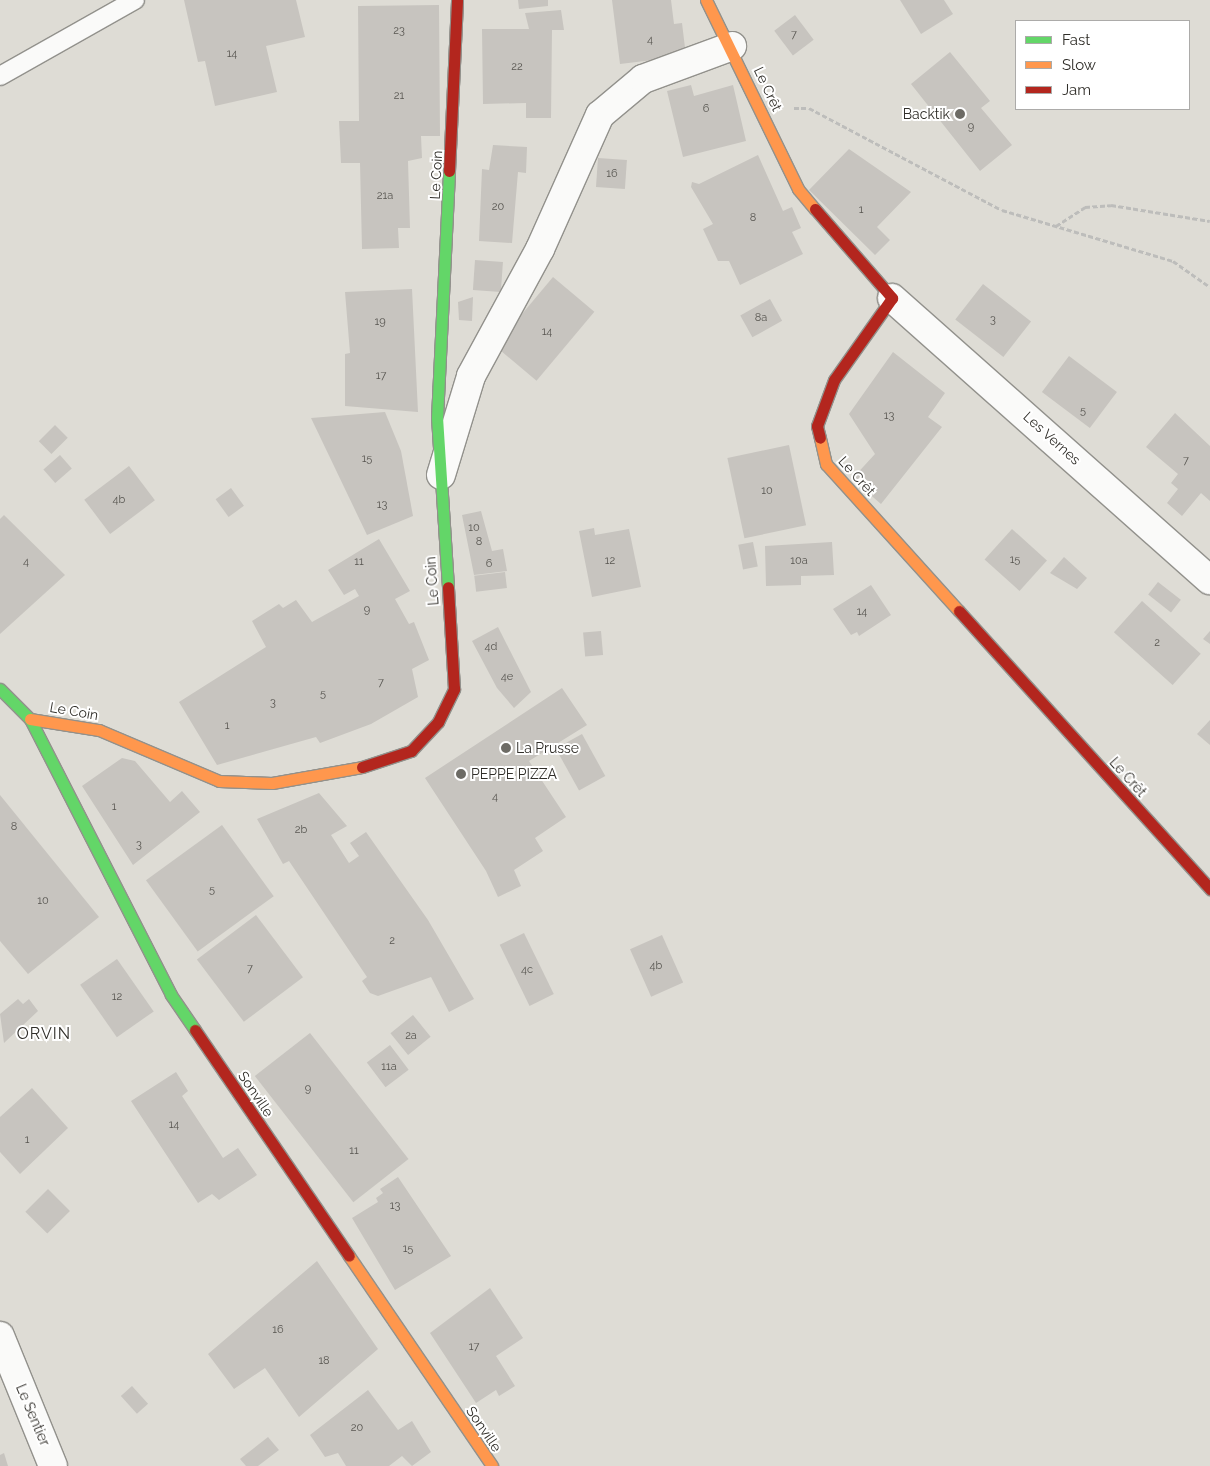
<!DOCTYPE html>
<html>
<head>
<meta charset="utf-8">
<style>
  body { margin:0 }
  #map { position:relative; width:1210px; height:1466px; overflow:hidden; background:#dedcd5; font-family:Raleway,sans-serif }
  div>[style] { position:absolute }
  .building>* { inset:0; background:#c7c4bf; transform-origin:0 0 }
  .path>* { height:3px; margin-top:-1.5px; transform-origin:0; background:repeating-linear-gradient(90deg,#bdbdbb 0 5px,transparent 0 7.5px) }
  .roads { filter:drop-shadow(1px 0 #92918c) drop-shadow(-1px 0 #92918c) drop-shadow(0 1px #92918c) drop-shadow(0 -1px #92918c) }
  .lane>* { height:18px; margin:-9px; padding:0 9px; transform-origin:9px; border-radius:9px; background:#fafaf9 }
  .street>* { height:28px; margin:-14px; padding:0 14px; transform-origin:14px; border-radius:14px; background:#fafaf9 }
  .fast>* { height:11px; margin:-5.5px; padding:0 5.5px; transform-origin:5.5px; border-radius:5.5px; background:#63d668 }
  .slow>* { height:11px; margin:-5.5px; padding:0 5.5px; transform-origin:5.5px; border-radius:5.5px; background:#ff974d }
  .jam>* { height:11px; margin:-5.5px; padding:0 5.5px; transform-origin:5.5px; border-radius:5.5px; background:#b3261e }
  .dots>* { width:14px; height:14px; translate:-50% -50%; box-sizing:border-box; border:2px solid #fff; border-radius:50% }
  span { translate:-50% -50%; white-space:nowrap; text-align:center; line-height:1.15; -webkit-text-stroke:4px #fff; paint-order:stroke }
  .number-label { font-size:11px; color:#585651 }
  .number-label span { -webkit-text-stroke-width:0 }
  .street-label { font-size:14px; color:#302e29 }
  .poi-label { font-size:14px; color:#302e29 }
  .right { translate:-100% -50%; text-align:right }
  .left { translate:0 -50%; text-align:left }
  .quarter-label { font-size:16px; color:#302e29; letter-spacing:1px }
  .legend { position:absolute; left:1015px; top:20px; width:175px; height:90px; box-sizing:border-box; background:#fff; border:1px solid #acaba9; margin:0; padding:6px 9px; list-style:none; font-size:15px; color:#302e29 }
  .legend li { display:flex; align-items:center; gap:10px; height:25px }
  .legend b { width:25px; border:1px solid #acaba9 }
</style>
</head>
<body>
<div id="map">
  <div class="building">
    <i style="clip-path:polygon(184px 0,296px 0,305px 37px,266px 46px,277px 92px,215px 106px,205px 61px,198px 62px)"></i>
    <i style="clip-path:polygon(518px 0,548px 0,548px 6px,519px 9px)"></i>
    <i style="clip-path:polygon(612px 0,671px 0,674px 24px,682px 23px,686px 56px,620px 64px)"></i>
    <i style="clip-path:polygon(900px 0,944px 0,953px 14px,921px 34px)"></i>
    <i style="clip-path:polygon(439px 5px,440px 136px,421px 136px,422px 158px,408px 161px,410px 228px,398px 228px,399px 248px,362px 249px,360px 163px,341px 163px,339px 121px,359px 121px,358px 6px)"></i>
    <i style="clip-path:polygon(561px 10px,564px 30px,552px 30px,551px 118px,526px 118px,526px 103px,483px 104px,482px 29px,529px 29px,525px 13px)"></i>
    <i style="left:795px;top:15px;width:31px;height:26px;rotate:53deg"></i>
    <i style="clip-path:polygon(950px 52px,990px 101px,981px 108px,1012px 145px,980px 171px,911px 84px)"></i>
    <i style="clip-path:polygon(691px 85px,694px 96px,733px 85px,746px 141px,683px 157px,667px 91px)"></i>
    <i style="clip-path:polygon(493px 145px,527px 147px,526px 173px,518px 172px,512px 243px,479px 241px,482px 169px,489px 170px)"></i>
    <i style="clip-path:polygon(849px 149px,911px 192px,877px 227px,890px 240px,875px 255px,809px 190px)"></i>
    <i style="clip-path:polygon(758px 155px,783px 211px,792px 207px,801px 228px,792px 232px,803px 254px,740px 285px,729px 261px,718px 261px,703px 229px,713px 224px,691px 187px,692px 182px,699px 184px)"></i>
    <i style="left:598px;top:158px;width:29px;height:29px;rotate:4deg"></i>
    <i style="left:475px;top:260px;width:28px;height:30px;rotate:4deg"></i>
    <i style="left:553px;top:277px;width:54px;height:90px;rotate:40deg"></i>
    <i style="left:983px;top:284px;width:61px;height:45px;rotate:38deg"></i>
    <i style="clip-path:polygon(412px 289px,418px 412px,345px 406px,345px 354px,350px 353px,345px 292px)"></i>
    <i style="clip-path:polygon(473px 297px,472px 321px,459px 320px,458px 302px)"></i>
    <i style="left:770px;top:299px;width:25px;height:34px;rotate:61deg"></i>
    <i style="clip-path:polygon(893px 352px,945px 393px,928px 417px,942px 427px,881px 504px,852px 479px,875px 454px,849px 414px)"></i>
    <i style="left:1069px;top:356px;width:60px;height:45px;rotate:37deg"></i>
    <i style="clip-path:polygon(385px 412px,401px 451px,413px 516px,367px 535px,311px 418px)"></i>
    <i style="clip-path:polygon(1175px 413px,1210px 446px,1210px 501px,1201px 493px,1182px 516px,1167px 503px,1178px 489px,1171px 483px,1178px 474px,1146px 447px)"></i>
    <i style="left:55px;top:425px;width:18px;height:23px;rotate:45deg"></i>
    <i style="left:789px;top:445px;width:82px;height:63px;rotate:78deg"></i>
    <i style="left:60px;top:455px;width:18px;height:22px;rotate:49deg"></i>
    <i style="left:129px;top:466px;width:43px;height:56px;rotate:53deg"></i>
    <i style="left:231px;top:488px;width:22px;height:19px;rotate:54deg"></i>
    <i style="clip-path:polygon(481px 511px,492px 551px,503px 549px,507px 571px,474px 575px,462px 515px)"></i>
    <i style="clip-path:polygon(4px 515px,65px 575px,0 634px,0 519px)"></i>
    <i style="clip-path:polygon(594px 528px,595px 535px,629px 529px,641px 587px,592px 597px,579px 531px)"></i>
    <i style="left:1012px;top:529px;width:47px;height:41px;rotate:42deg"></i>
    <i style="clip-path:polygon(379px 539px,410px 591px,395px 599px,409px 624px,414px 622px,429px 660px,412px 669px,418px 697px,371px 724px,320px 743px,316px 737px,217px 765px,179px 702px,266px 647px,252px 621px,279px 604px,283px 608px,296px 600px,312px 622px,359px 596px,355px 589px,344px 595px,328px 570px)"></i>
    <i style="left:753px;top:542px;width:25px;height:15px;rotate:79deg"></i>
    <i style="clip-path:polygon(832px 542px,834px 575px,801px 576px,801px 585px,766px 586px,765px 546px)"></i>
    <i style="clip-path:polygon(1064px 557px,1087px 578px,1077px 589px,1050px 573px)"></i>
    <i style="left:505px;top:572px;width:16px;height:31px;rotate:83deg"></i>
    <i style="left:1158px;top:582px;width:29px;height:16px;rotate:38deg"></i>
    <i style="clip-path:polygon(871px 585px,891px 615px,859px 636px,857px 632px,851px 635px,833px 609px)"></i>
    <i style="left:1142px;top:601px;width:79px;height:42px;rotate:42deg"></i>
    <i style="clip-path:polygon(498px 627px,531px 692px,514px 708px,497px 688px,472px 641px)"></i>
    <i style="left:601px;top:631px;width:24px;height:18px;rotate:85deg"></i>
    <i style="clip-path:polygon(1210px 631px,1210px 644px,1203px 639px)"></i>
    <i style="clip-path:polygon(562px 688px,587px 725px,529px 761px,566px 817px,535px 838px,543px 851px,514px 870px,521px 886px,498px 897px,486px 871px,425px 778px)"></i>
    <i style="clip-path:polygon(1210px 720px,1210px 745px,1197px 734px)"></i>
    <i style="left:582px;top:734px;width:48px;height:30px;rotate:61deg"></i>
    <i style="clip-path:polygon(122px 758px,135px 761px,170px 802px,182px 791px,200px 812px,133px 865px,82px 786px)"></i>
    <i style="clip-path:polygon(319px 793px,347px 826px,331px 835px,349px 863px,359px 856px,350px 843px,366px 832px,428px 920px,474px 999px,449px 1012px,431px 977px,378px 996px,370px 993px,362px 981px,367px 977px,289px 861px,283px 864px,257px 819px)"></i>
    <i style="clip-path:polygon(0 795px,99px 917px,28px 974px,0 941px)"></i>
    <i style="left:222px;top:825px;width:88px;height:94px;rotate:54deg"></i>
    <i style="left:256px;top:915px;width:78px;height:74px;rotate:53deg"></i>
    <i style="left:524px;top:933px;width:68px;height:27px;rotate:64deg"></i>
    <i style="left:662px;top:935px;width:52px;height:35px;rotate:66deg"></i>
    <i style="left:117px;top:959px;width:64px;height:45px;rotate:55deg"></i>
    <i style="clip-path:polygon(18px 999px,23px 1004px,29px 999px,38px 1011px,4px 1043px,0 1014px)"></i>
    <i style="left:413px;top:1015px;width:28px;height:29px;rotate:51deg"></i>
    <i style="left:310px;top:1033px;width:160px;height:70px;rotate:52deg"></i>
    <i style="left:390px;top:1045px;width:31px;height:29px;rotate:53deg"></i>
    <i style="clip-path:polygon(176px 1072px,188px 1091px,182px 1096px,223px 1158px,238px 1148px,257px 1175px,219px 1200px,212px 1194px,198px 1203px,131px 1101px)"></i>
    <i style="clip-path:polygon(32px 1088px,68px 1128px,20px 1174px,0 1152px,0 1117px)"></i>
    <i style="clip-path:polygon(398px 1177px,451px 1256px,395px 1290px,352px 1218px,378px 1202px,376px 1198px,383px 1193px,380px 1189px)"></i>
    <i style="left:48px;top:1189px;width:31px;height:32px;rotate:45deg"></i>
    <i style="clip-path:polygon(317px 1261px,378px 1349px,299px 1417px,265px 1368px,234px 1389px,208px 1354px)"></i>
    <i style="clip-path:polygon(490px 1288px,523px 1338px,496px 1356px,515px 1386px,499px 1396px,496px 1390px,476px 1403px,430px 1333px)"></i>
    <i style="left:132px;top:1386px;width:24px;height:15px;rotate:48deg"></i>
    <i style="clip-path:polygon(368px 1390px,398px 1430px,412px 1421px,431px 1452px,412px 1466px,402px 1456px,389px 1466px,346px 1466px,338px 1453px,325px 1457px,310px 1435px)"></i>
    <i style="clip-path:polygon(268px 1437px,279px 1450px,258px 1466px,246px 1466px,240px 1459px)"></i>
    <i style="clip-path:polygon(4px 1453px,8px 1466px,0 1466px,0 1455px)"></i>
  </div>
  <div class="path">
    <i style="left:794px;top:108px;width:15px"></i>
    <i style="left:809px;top:108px;width:218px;rotate:27.9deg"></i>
    <i style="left:1002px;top:210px;width:178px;rotate:16.6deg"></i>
    <i style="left:1173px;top:261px;width:45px;rotate:35.1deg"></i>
    <i style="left:1056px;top:226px;width:35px;rotate:-33deg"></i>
    <i style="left:1085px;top:207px;width:26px;rotate:-4deg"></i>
    <i style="left:1111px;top:205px;width:100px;rotate:9.2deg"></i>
  </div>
  <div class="roads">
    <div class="lane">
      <i style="left:0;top:76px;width:155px;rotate:-29.4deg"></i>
    </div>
    <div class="street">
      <i style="left:892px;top:298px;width:425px;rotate:41.6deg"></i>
      <i style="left:441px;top:475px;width:103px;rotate:-73.1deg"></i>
      <i style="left:471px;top:376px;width:145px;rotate:-61.5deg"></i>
      <i style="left:540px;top:249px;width:147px;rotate:-65.9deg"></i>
      <i style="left:600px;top:115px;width:56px;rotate:-39.9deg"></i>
      <i style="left:643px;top:79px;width:95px;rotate:-20.3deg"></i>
      <i style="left:0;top:1336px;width:140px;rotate:67.8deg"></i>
    </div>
    <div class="fast">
      <i style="left:448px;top:587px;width:169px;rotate:-93.7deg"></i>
      <i style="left:437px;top:418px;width:247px;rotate:-87.2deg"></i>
      <i style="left:0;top:689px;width:42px;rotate:45deg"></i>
      <i style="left:30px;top:719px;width:310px;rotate:62.9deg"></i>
      <i style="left:171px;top:995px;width:42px;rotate:55.6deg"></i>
    </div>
    <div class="slow">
      <i style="left:706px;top:0;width:210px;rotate:64deg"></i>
      <i style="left:798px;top:189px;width:26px;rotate:50deg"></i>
      <i style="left:820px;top:438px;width:27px;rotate:77deg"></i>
      <i style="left:826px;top:464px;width:198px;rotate:47.9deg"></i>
      <i style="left:30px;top:719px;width:70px;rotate:9.1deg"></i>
      <i style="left:99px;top:730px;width:130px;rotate:23deg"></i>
      <i style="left:219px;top:781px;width:53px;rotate:2.2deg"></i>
      <i style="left:272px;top:783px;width:91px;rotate:-10.1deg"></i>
      <i style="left:349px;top:1256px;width:254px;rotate:55.7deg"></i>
    </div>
    <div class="jam">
      <i style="left:449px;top:171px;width:171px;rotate:-87.3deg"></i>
      <i style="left:815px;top:209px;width:118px;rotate:49.1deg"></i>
      <i style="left:892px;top:298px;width:100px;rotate:125.3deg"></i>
      <i style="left:834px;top:380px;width:49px;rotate:110.3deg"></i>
      <i style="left:817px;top:426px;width:12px;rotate:76deg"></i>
      <i style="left:959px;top:611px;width:375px;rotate:47.9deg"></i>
      <i style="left:362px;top:767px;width:52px;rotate:-18.1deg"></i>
      <i style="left:411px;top:751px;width:40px;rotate:-47deg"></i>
      <i style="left:438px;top:722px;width:37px;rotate:-64deg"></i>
      <i style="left:454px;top:689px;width:102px;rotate:-93.4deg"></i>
      <i style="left:195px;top:1030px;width:273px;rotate:55.7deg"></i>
    </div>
  </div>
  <div class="dots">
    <i style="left:960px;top:114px;background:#6d6b65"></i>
    <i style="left:506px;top:748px;background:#6d6b65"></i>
    <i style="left:461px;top:774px;background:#6d6b65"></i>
  </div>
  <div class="number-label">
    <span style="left:399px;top:31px">23</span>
    <span style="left:794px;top:35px">7</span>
    <span style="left:650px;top:40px">4</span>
    <span style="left:232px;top:54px">14</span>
    <span style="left:517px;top:67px">22</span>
    <span style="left:399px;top:96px">21</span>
    <span style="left:706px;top:109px">6</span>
    <span style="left:971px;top:127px">9</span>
    <span style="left:612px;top:174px">16</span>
    <span style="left:385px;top:196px">21a</span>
    <span style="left:498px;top:207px">20</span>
    <span style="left:861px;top:210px">1</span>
    <span style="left:753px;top:218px">8</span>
    <span style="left:761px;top:318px">8a</span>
    <span style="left:993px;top:320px">3</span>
    <span style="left:380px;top:322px">19</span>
    <span style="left:547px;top:332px">14</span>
    <span style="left:381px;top:376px">17</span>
    <span style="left:1083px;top:411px">5</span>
    <span style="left:889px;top:416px">13</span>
    <span style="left:367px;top:459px">15</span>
    <span style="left:1186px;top:461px">7</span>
    <span style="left:767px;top:491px">10</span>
    <span style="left:119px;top:500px">4b</span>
    <span style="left:382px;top:505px">13</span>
    <span style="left:474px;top:528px">10</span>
    <span style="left:479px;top:542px">8</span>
    <span style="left:1015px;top:560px">15</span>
    <span style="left:610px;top:561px">12</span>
    <span style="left:799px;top:561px">10a</span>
    <span style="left:26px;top:562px">4</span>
    <span style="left:359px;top:562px">11</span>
    <span style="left:489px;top:564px">6</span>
    <span style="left:367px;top:610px">9</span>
    <span style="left:862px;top:612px">14</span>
    <span style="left:1157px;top:643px">2</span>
    <span style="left:491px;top:647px">4d</span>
    <span style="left:507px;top:677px">4e</span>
    <span style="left:381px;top:683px">7</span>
    <span style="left:323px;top:694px">5</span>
    <span style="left:273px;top:703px">3</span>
    <span style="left:227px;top:726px">1</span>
    <span style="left:495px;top:797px">4</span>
    <span style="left:114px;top:807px">1</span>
    <span style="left:14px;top:827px">8</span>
    <span style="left:301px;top:830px">2b</span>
    <span style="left:139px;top:845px">3</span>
    <span style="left:212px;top:890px">5</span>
    <span style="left:43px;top:901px">10</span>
    <span style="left:392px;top:941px">2</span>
    <span style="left:656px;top:966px">4b</span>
    <span style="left:250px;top:969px">7</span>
    <span style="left:527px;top:970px">4c</span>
    <span style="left:117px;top:997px">12</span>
    <span style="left:411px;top:1036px">2a</span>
    <span style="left:389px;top:1067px">11a</span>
    <span style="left:308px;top:1089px">9</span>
    <span style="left:174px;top:1125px">14</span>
    <span style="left:27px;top:1140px">1</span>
    <span style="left:354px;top:1151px">11</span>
    <span style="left:395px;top:1206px">13</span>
    <span style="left:408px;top:1249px">15</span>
    <span style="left:278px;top:1330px">16</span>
    <span style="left:474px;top:1347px">17</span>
    <span style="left:324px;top:1361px">18</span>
    <span style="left:357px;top:1428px">20</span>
  </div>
  <div class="street-label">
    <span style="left:768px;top:89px;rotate:65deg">Le Crêt</span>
    <span style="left:436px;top:175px;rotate:-87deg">Le Coin</span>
    <span style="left:1052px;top:438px;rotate:42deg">Les Vernes</span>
    <span style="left:857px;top:476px;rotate:48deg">Le Crêt</span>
    <span style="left:432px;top:581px;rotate:-94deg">Le Coin</span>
    <span style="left:74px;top:711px;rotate:10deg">Le Coin</span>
    <span style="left:1128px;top:777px;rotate:48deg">Le Crêt</span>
    <span style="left:256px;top:1094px;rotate:56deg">Sonville</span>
    <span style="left:33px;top:1415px;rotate:67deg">Le Sentier</span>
    <span style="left:484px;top:1429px;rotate:56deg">Sonville</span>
  </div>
  <div class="poi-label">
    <span class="right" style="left:950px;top:114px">Backtik</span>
    <span class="left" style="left:516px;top:748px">La Prusse</span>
    <span class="left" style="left:471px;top:774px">PEPPE PIZZA</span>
  </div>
  <div class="quarter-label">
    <span style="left:44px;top:1034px">ORVIN</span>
  </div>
  <ul class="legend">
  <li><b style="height:6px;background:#63d668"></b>Fast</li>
  <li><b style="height:6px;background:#ff974d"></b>Slow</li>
  <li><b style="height:6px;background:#b3261e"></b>Jam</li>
  </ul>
</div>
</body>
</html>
